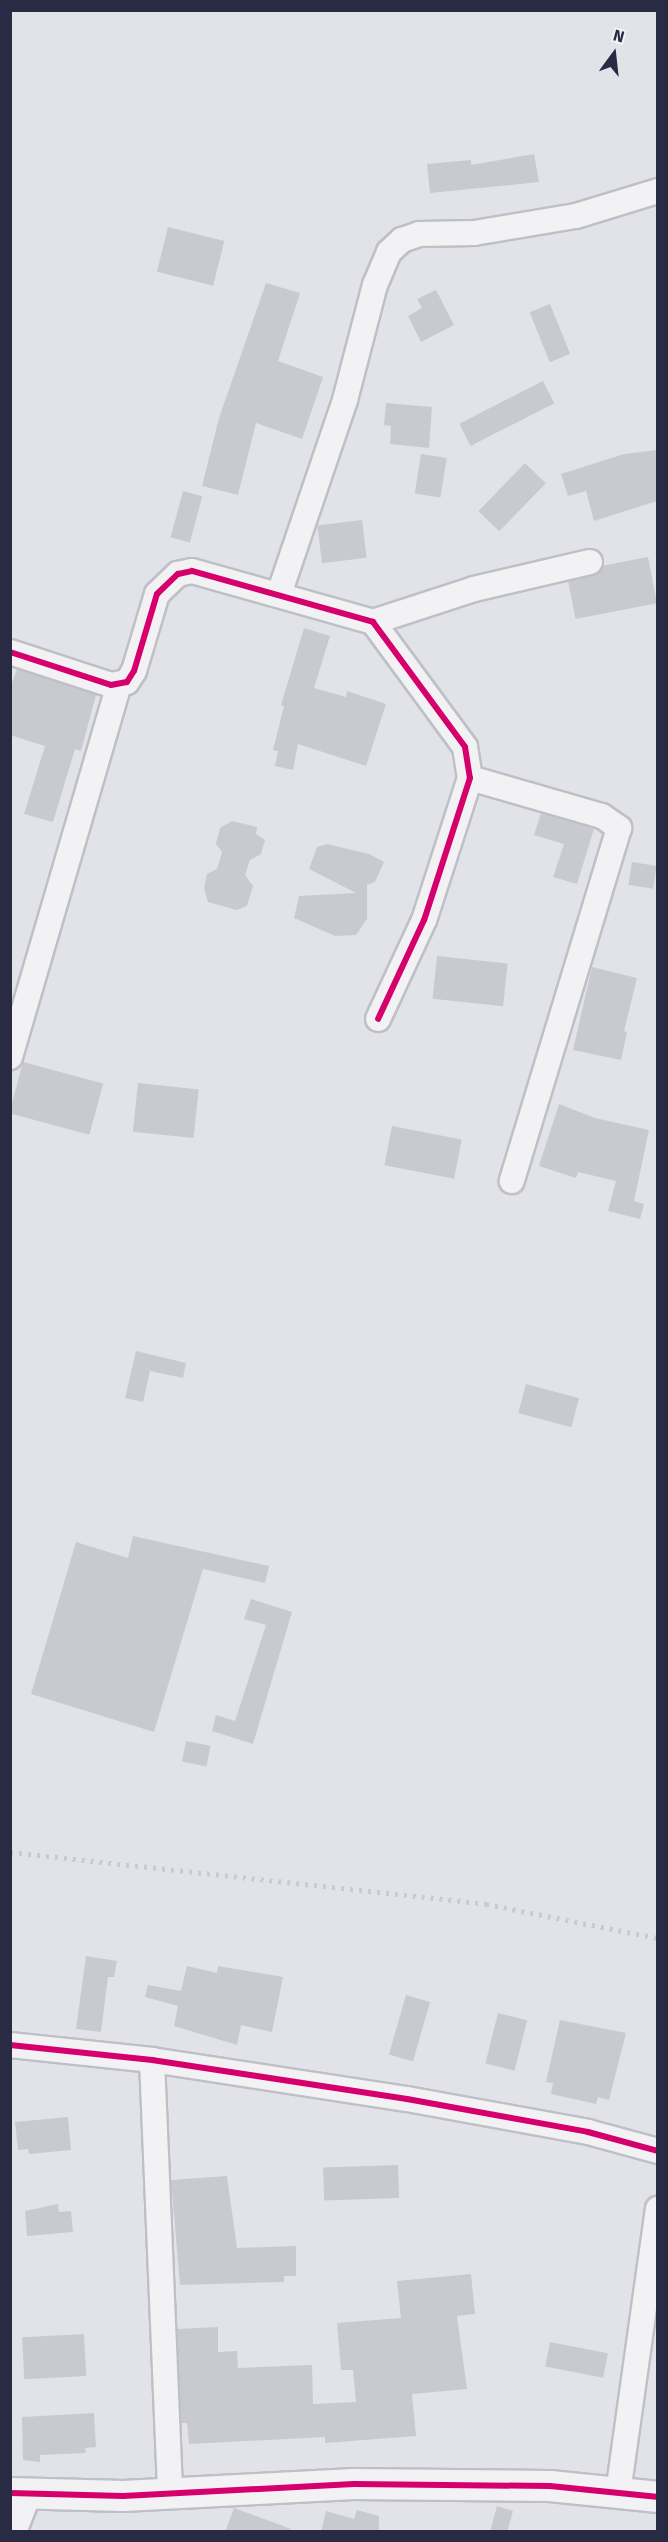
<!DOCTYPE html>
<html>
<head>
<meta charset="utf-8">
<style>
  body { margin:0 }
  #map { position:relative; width:668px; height:2542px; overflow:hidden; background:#e2e3e8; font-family:"Fira Sans",sans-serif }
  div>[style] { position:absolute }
  .building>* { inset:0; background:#c9cad0; transform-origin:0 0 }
  .roads { filter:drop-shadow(2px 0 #bfc0c6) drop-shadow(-2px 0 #bfc0c6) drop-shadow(0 2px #bfc0c6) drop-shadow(0 -2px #bfc0c6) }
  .minor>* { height:24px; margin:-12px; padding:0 12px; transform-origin:12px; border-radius:12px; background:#f2f2f4 }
  .tertiary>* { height:30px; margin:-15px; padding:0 15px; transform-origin:15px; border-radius:15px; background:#f2f2f4 }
  .rail>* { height:4.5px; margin-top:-2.25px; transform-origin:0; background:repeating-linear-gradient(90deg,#cbcbcf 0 3px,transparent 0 9px) }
  .cycleway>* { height:6px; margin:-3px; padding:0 3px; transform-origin:3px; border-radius:3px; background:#d6006c }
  span { translate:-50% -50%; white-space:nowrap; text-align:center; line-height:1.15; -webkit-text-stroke:5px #f0f2f7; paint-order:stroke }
  .frame { position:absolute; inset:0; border:12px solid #282b43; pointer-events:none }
  .north { position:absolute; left:584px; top:24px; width:60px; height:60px; -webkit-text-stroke:4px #f0f2f7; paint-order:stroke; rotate:15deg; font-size:16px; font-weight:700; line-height:24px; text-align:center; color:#282b43 }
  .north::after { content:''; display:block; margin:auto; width:21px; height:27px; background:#282b43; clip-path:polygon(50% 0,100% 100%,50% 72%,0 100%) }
</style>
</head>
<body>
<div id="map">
  <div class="building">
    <i style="clip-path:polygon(534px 154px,539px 182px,430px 193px,427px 164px,471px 160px,471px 165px)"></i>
    <i style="left:168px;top:227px;width:58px;height:46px;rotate:14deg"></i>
    <i style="clip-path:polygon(266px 283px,300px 293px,278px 361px,323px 377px,302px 439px,256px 423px,238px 495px,202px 486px,219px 418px)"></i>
    <i style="clip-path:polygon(436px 290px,454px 325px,421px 342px,408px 316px,422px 308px,417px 299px)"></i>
    <i style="left:550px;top:304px;width:54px;height:22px;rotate:68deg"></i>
    <i style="left:543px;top:381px;width:25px;height:94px;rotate:63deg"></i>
    <i style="clip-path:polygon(386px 403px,432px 407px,429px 448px,390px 444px,391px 426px,384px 425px)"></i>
    <i style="clip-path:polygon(657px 450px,657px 501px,594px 521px,586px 491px,568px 496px,561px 474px,624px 454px)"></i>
    <i style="left:421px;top:454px;width:26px;height:40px;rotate:9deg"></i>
    <i style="left:525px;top:463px;width:29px;height:67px;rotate:44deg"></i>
    <i style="left:183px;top:491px;width:20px;height:48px;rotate:15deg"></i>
    <i style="left:362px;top:520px;width:38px;height:45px;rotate:83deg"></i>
    <i style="left:648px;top:557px;width:47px;height:83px;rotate:79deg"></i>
    <i style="clip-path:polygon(304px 628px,330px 636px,314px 688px,346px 697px,347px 691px,386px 704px,366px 766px,298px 744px,293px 770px,275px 766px,278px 751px,273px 750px,284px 706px,281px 705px)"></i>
    <i style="clip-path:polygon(17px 669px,96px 695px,81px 751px,75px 749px,53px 822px,24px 814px,45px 746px,10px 735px,10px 689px)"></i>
    <i style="clip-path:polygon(541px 813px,594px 829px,577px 884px,553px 877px,564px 844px,534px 835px)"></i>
    <i style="clip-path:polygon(232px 821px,257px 827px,256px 834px,265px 840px,261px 854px,250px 860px,245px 875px,253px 886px,247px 906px,237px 910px,208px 902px,204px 888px,207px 874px,217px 869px,222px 852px,216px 844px,220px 828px)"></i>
    <i style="clip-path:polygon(327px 844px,369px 854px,384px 862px,375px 882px,367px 885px,367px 919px,356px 935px,335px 936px,294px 918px,299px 896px,356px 893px,309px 869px,317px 847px)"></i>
    <i style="left:632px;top:862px;width:25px;height:23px;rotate:9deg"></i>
    <i style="left:437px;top:956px;width:71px;height:43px;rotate:6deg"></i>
    <i style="clip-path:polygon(592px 967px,637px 978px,624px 1031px,627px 1032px,621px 1060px,573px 1050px)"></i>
    <i style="left:23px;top:1062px;width:83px;height:53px;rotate:15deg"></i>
    <i style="left:138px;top:1083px;width:61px;height:49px;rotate:6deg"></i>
    <i style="clip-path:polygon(559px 1104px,595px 1118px,649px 1130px,634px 1201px,644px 1204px,640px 1219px,608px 1211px,616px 1181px,578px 1172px,576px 1178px,539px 1166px)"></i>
    <i style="left:392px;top:1126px;width:71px;height:40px;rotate:11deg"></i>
    <i style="clip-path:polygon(136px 1351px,186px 1363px,183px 1378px,150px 1371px,143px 1402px,125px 1398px)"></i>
    <i style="left:526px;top:1384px;width:55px;height:30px;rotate:15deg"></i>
    <i style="clip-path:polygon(133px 1536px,269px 1566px,265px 1583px,203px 1569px,154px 1732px,31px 1694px,76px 1542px,128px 1558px)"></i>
    <i style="clip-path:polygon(251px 1599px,292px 1612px,253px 1744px,212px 1731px,216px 1715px,235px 1721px,266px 1625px,244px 1619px)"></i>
    <i style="left:186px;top:1741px;width:25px;height:21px;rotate:11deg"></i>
    <i style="clip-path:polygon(86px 1956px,117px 1961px,114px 1977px,108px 1977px,101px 2032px,76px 2029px)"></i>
    <i style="clip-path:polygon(187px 1966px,217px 1973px,218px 1966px,283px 1977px,272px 2032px,241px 2025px,237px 2045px,174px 2026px,178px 2006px,145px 1997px,148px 1985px,181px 1991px)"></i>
    <i style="left:406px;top:1995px;width:25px;height:62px;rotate:16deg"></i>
    <i style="left:498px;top:2013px;width:30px;height:52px;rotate:14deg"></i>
    <i style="clip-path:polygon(560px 2020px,626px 2033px,609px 2100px,598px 2097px,596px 2104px,551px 2094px,553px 2083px,546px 2082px)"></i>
    <i style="clip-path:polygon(68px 2117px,71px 2150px,29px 2154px,28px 2149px,18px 2150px,15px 2122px)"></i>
    <i style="left:398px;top:2165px;width:33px;height:75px;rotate:88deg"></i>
    <i style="clip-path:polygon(227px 2176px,237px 2248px,296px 2246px,296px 2276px,284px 2276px,284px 2282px,180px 2285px,171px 2180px)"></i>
    <i style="clip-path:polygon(58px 2204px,59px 2212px,71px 2211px,73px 2232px,27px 2236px,25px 2211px)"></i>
    <i style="clip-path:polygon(471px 2274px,475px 2314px,457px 2316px,467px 2389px,412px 2394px,416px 2436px,325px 2443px,325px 2437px,189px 2444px,187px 2423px,181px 2423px,177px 2329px,218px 2327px,218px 2352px,237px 2351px,238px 2368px,312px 2365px,313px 2404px,356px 2402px,353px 2370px,341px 2370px,337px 2323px,401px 2318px,397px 2281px)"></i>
    <i style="left:84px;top:2334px;width:42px;height:62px;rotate:87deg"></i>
    <i style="left:550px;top:2342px;width:59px;height:25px;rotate:11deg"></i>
    <i style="clip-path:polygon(94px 2413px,96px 2447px,85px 2448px,86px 2453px,40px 2455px,40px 2462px,23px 2460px,22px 2417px)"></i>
    <i style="clip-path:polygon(497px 2506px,513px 2511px,507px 2532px,490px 2532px)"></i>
    <i style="clip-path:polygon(234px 2508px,291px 2529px,291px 2532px,225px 2532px)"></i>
    <i style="clip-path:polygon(357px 2510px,379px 2516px,379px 2532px,321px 2532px,326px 2511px,354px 2519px)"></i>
  </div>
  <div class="roads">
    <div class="minor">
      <i style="left:279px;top:594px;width:205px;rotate:-71.2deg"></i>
      <i style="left:345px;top:400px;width:119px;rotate:-75.4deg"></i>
      <i style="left:375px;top:285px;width:36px;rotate:-67deg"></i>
      <i style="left:389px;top:252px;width:18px;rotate:-43deg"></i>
      <i style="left:402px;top:240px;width:18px;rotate:-19deg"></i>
      <i style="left:419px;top:234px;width:55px;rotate:-1deg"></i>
      <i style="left:474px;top:233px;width:103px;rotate:-9.5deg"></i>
      <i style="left:576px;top:216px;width:86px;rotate:-17deg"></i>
      <i style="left:373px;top:622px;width:106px;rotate:-18.1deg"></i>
      <i style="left:474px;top:589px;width:119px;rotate:-13.1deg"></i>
      <i style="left:10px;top:652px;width:106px;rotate:18.1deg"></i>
      <i style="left:111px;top:685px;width:16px;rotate:-11deg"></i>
      <i style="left:127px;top:682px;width:13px;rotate:-58deg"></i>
      <i style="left:134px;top:671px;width:80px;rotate:-73.4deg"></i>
      <i style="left:157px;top:594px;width:29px;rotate:-44deg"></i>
      <i style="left:178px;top:574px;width:14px;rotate:-12deg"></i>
      <i style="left:192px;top:571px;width:188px;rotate:15.7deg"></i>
      <i style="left:373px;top:622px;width:155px;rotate:53.6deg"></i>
      <i style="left:465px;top:747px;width:31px;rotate:81deg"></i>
      <i style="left:470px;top:778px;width:149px;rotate:107.9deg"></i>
      <i style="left:424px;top:920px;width:109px;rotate:114.9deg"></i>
      <i style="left:470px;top:778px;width:137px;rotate:16.1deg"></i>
      <i style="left:602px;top:816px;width:21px;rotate:35deg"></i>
      <i style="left:619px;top:828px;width:369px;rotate:106.9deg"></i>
      <i style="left:10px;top:1057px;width:388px;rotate:-73.7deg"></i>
      <i style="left:10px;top:2045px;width:143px;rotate:6deg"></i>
      <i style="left:152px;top:2060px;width:258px;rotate:8.7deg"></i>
      <i style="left:407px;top:2099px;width:184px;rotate:10.3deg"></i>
      <i style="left:588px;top:2132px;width:73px;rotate:15.2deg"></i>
      <i style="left:152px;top:2060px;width:434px;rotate:87.6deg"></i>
      <i style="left:618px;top:2493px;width:287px;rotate:-82deg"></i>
      <i style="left:14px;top:2532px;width:41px;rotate:-68.5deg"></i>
    </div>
    <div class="tertiary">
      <i style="left:10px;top:2493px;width:113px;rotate:1.5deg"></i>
      <i style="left:123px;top:2496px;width:231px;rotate:-3deg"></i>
      <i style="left:354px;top:2484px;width:196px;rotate:0.6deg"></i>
      <i style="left:550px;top:2486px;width:109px;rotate:5.8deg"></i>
    </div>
  </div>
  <div class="rail">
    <i style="left:10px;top:1852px;width:479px;rotate:6.2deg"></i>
    <i style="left:486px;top:1904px;width:175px;rotate:11.2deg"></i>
  </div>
  <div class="cycleway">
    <i style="left:10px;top:652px;width:106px;rotate:18.1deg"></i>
    <i style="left:111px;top:685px;width:16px;rotate:-11deg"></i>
    <i style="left:127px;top:682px;width:13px;rotate:-58deg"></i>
    <i style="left:134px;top:671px;width:80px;rotate:-73.4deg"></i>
    <i style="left:157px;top:594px;width:29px;rotate:-44deg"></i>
    <i style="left:178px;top:574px;width:14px;rotate:-12deg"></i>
    <i style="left:192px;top:571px;width:188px;rotate:15.7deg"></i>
    <i style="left:373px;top:622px;width:155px;rotate:53.6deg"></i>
    <i style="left:465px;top:747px;width:31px;rotate:81deg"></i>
    <i style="left:470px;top:778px;width:149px;rotate:107.9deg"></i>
    <i style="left:424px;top:920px;width:109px;rotate:114.9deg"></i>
    <i style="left:10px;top:2045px;width:143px;rotate:6deg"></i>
    <i style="left:152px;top:2060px;width:258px;rotate:8.7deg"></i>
    <i style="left:407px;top:2099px;width:184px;rotate:10.3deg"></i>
    <i style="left:588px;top:2132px;width:73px;rotate:15.2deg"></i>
    <i style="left:10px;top:2493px;width:113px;rotate:1.5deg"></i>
    <i style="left:123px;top:2496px;width:231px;rotate:-3deg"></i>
    <i style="left:354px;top:2484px;width:196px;rotate:0.6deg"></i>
    <i style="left:550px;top:2486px;width:109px;rotate:5.8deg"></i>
  </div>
  <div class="frame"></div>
  <div class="north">N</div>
</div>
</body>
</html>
